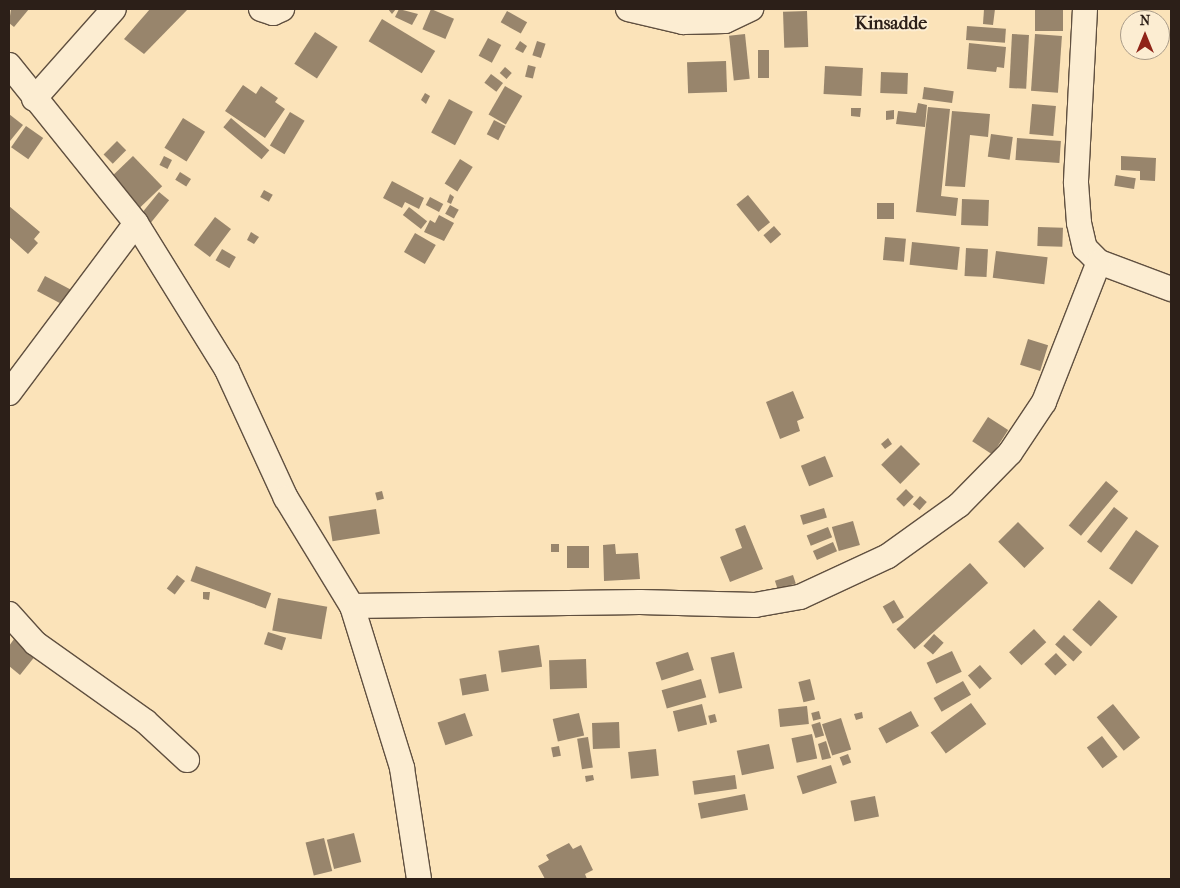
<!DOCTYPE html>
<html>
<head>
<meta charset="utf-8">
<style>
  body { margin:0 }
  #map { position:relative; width:1180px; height:888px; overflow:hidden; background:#fbe3b9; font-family:"IM FELL French Canon",serif }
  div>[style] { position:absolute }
  .building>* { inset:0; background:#98856c; transform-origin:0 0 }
  .roads { filter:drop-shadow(1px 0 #605040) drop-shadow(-1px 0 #605040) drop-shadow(0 1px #605040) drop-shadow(0 -1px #605040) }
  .minor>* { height:24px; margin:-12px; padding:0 12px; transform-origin:12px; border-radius:12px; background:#fcedd2 }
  span { translate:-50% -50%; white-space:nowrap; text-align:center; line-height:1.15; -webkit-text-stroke:4px #fcedd2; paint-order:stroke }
  .quarter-label { font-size:18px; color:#2c1f18; font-weight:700 }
  .frame { position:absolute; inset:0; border:10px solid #2c1f18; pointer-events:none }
  .north { position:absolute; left:1120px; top:10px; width:50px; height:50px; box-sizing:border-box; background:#fcedd2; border:1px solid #a99b88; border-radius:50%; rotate:0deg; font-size:14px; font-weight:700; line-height:20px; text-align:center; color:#2c1f18 }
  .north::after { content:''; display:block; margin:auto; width:18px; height:22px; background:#8f2418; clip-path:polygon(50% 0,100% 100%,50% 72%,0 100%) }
</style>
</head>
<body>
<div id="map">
  <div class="building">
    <i style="clip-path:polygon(11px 9px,29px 9px,14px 27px,9px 23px)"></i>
    <i style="clip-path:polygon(150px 9px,188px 9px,144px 54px,124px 39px)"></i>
    <i style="clip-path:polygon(388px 9px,396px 9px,392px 14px)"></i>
    <i style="clip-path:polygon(399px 9px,418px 14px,412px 25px,395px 17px)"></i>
    <i style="left:431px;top:9px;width:25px;height:22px;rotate:23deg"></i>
    <i style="clip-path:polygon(984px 9px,995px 9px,993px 25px,983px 24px)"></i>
    <i style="left:1035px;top:9px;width:28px;height:22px"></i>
    <i style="left:507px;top:11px;width:23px;height:13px;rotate:29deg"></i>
    <i style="left:807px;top:11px;width:36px;height:24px;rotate:88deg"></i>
    <i style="left:382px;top:19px;width:62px;height:26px;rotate:31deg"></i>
    <i style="left:967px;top:26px;width:39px;height:14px;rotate:4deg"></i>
    <i style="left:315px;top:32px;width:27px;height:38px;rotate:33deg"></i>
    <i style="left:745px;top:34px;width:45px;height:16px;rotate:84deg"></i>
    <i style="left:1012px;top:34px;width:17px;height:54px;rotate:3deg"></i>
    <i style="left:1035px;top:34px;width:27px;height:57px;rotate:4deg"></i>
    <i style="left:488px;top:38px;width:15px;height:20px;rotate:28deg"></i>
    <i style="clip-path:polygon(520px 41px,527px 46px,523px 53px,515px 49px)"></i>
    <i style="left:537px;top:41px;width:9px;height:15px;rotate:18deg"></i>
    <i style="clip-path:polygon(969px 43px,1006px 47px,1004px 68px,997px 67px,996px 72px,967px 69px)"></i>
    <i style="left:769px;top:50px;width:28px;height:11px;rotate:90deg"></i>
    <i style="left:726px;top:61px;width:31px;height:39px;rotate:88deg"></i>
    <i style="left:528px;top:65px;width:8px;height:12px;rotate:14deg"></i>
    <i style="left:825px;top:66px;width:38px;height:28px;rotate:3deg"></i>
    <i style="left:505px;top:67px;width:9px;height:8px;rotate:41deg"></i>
    <i style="left:881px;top:72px;width:27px;height:21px;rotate:2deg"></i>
    <i style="left:491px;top:74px;width:15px;height:11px;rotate:37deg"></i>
    <i style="clip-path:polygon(243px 85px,256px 94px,261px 86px,278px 98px,275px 102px,285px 109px,265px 138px,225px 111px)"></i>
    <i style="left:505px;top:86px;width:20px;height:33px;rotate:30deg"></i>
    <i style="left:924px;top:87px;width:30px;height:12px;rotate:8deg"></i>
    <i style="clip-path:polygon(425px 93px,430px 96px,426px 104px,421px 100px)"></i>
    <i style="left:449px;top:99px;width:27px;height:38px;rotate:28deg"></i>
    <i style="clip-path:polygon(918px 103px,927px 105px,925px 127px,896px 124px,898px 111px,916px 113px)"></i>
    <i style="left:1032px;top:104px;width:24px;height:30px;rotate:5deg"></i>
    <i style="clip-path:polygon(928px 107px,950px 109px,941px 196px,958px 198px,956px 216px,916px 212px)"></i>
    <i style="clip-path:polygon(851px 108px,861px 108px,860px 117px,851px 116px)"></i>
    <i style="clip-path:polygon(894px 110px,894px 119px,886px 120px,886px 111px)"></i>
    <i style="clip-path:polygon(952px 111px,990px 114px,988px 137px,970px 135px,965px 187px,945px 186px)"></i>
    <i style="left:290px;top:112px;width:17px;height:39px;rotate:31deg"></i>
    <i style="clip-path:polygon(9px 114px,23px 125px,10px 141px,9px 139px)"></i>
    <i style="left:183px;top:118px;width:26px;height:35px;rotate:32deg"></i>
    <i style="left:231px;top:118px;width:50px;height:12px;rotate:40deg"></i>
    <i style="left:494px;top:120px;width:13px;height:16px;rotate:27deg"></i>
    <i style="left:26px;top:126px;width:21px;height:26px;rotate:35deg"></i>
    <i style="left:991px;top:134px;width:22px;height:23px;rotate:8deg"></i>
    <i style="left:1017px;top:138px;width:44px;height:22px;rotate:4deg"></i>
    <i style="left:117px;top:141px;width:13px;height:19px;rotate:45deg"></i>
    <i style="left:133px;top:156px;width:42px;height:34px;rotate:46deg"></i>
    <i style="left:164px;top:156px;width:9px;height:10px;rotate:27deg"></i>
    <i style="clip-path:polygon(1121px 156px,1156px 158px,1155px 181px,1140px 180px,1140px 171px,1121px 170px)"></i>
    <i style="left:460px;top:159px;width:15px;height:29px;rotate:32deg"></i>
    <i style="left:180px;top:172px;width:13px;height:9px;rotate:32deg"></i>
    <i style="left:1116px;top:175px;width:20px;height:11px;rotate:9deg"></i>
    <i style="clip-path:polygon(392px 181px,424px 198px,419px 209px,405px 202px,402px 208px,383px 198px)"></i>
    <i style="left:264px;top:190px;width:10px;height:8px;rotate:29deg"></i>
    <i style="left:159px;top:192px;width:13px;height:30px;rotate:39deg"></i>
    <i style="clip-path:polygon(450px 194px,454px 197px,451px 204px,447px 202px)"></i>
    <i style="left:748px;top:195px;width:35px;height:15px;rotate:51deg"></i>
    <i style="left:430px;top:197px;width:15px;height:9px;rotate:28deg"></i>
    <i style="left:962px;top:199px;width:27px;height:26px;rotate:2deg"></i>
    <i style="left:877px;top:203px;width:17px;height:16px"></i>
    <i style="left:450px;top:205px;width:10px;height:10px;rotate:29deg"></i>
    <i style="clip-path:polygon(9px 206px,40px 232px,34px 239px,38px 243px,28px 254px,9px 237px)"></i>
    <i style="left:409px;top:207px;width:23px;height:10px;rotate:38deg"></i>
    <i style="clip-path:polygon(439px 215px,454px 223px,444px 241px,424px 232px,430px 220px,435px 223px)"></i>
    <i style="left:215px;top:217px;width:20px;height:35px;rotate:37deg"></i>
    <i style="left:774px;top:226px;width:11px;height:14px;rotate:49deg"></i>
    <i style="left:1038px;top:227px;width:25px;height:19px;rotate:2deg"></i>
    <i style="clip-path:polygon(251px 232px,259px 237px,254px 244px,247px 240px)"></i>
    <i style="left:415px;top:233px;width:24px;height:22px;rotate:30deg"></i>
    <i style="left:885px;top:237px;width:21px;height:23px;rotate:5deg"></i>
    <i style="left:912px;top:242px;width:48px;height:23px;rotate:6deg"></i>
    <i style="left:966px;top:248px;width:22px;height:28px;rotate:3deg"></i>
    <i style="left:222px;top:249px;width:16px;height:13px;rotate:30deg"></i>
    <i style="left:996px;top:251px;width:52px;height:27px;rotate:7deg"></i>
    <i style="left:45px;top:276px;width:30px;height:17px;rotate:28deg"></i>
    <i style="left:1028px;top:339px;width:21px;height:27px;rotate:17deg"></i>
    <i style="clip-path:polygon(793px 391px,804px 418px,797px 421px,800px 431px,780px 439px,766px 402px)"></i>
    <i style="left:988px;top:417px;width:24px;height:29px;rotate:33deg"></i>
    <i style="clip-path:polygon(888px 438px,892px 444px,885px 449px,881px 444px)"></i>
    <i style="left:901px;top:445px;width:27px;height:28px;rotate:45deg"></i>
    <i style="left:825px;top:456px;width:22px;height:26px;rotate:68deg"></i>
    <i style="left:1106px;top:481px;width:16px;height:58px;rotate:40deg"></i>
    <i style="left:906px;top:489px;width:11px;height:14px;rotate:45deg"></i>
    <i style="left:382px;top:491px;width:8px;height:7px;rotate:76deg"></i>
    <i style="left:920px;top:496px;width:9px;height:11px;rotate:41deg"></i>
    <i style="left:1114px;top:507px;width:18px;height:44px;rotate:38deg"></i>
    <i style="left:824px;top:508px;width:10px;height:25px;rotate:73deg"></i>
    <i style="left:376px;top:509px;width:25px;height:48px;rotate:81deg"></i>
    <i style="left:853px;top:521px;width:25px;height:22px;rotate:74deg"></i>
    <i style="left:1018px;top:522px;width:37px;height:28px;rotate:45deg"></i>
    <i style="clip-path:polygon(745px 525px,763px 569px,730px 582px,720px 557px,742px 548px,735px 529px)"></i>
    <i style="left:828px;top:527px;width:11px;height:23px;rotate:68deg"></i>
    <i style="left:1136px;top:530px;width:28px;height:47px;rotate:35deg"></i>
    <i style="left:833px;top:542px;width:10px;height:22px;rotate:66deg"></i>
    <i style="left:551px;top:544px;width:8px;height:8px"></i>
    <i style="clip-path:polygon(615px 544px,616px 554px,638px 553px,640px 579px,604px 581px,603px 545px)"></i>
    <i style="left:589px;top:546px;width:22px;height:22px;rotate:90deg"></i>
    <i style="left:970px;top:563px;width:27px;height:99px;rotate:48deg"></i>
    <i style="left:196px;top:566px;width:80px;height:16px;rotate:20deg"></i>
    <i style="left:177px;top:575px;width:10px;height:17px;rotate:37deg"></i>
    <i style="left:793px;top:575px;width:9px;height:19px;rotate:72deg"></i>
    <i style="clip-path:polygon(203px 592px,210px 592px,209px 600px,203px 599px)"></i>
    <i style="left:278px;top:598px;width:50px;height:33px;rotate:10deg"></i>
    <i style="left:894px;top:600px;width:20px;height:13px;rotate:60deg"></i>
    <i style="left:1099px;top:600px;width:25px;height:40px;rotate:42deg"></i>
    <i style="left:1034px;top:629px;width:18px;height:34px;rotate:47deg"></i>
    <i style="left:268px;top:632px;width:19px;height:13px;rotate:18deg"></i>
    <i style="left:934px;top:634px;width:13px;height:16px;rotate:42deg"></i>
    <i style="left:1064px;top:635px;width:25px;height:13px;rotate:43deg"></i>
    <i style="clip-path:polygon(14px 639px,36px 655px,20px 675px,9px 666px,9px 646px)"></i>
    <i style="left:539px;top:645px;width:22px;height:41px;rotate:82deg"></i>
    <i style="left:952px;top:651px;width:23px;height:28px;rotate:65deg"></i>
    <i style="left:688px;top:652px;width:19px;height:34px;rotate:72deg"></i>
    <i style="left:734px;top:652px;width:37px;height:24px;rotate:77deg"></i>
    <i style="left:1056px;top:653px;width:16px;height:16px;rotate:47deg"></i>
    <i style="left:586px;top:659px;width:29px;height:37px;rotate:88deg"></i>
    <i style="left:980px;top:665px;width:18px;height:16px;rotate:49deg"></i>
    <i style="left:486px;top:674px;width:17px;height:27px;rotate:80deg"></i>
    <i style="left:701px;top:679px;width:19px;height:41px;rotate:74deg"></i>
    <i style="left:810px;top:679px;width:21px;height:12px;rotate:76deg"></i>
    <i style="left:963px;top:681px;width:16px;height:34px;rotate:60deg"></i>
    <i style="left:971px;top:703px;width:26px;height:50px;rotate:54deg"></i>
    <i style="left:702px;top:704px;width:21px;height:30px;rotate:76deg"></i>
    <i style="left:1113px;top:704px;width:43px;height:21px;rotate:51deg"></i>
    <i style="left:807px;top:706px;width:18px;height:29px;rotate:84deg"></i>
    <i style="left:819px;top:711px;width:8px;height:8px;rotate:76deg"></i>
    <i style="left:911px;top:711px;width:17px;height:37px;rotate:62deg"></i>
    <i style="clip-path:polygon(862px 712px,863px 718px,856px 720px,854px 714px)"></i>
    <i style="left:465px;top:713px;width:24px;height:29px;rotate:71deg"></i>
    <i style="left:579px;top:713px;width:23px;height:27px;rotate:77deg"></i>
    <i style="left:715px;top:714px;width:8px;height:7px;rotate:76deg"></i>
    <i style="left:841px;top:718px;width:33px;height:20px;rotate:72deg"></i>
    <i style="left:619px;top:722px;width:26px;height:27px;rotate:88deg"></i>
    <i style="left:820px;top:722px;width:14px;height:9px;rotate:73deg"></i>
    <i style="left:812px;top:734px;width:25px;height:21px;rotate:78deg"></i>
    <i style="left:1102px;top:736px;width:26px;height:19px;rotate:53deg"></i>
    <i style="left:588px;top:737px;width:31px;height:11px;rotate:81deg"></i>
    <i style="clip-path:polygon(826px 741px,831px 758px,822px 760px,818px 744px)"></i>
    <i style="left:769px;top:744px;width:25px;height:33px;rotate:78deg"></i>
    <i style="left:559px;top:746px;width:10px;height:8px;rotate:79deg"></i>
    <i style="left:656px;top:749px;width:27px;height:28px;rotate:84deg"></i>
    <i style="left:848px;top:754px;width:9px;height:9px;rotate:69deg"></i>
    <i style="left:831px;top:765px;width:19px;height:36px;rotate:72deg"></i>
    <i style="clip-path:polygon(593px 775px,594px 780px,586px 782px,585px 776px)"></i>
    <i style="left:735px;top:775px;width:14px;height:43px;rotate:82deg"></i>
    <i style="left:745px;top:794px;width:16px;height:48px;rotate:79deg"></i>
    <i style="left:875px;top:796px;width:21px;height:25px;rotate:79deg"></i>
    <i style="left:354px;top:833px;width:30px;height:28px;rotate:76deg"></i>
    <i style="left:324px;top:838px;width:34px;height:19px;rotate:76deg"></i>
    <i style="clip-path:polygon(569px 843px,573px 849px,581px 845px,593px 870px,585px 874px,587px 879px,545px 879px,538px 866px,549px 860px,546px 855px)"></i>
  </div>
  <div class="roads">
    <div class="minor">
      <i style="left:261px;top:9px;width:13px;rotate:18deg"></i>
      <i style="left:273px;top:13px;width:10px;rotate:-24deg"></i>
      <i style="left:628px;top:9px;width:57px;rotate:13.3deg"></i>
      <i style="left:683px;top:22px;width:42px;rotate:-1.4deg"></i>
      <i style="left:725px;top:21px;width:29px;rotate:-25deg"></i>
      <i style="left:1085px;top:9px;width:174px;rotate:93deg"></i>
      <i style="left:1076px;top:183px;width:40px;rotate:85.7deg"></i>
      <i style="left:1079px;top:223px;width:26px;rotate:77deg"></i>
      <i style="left:1085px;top:248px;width:20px;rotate:45deg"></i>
      <i style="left:1099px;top:262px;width:77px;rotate:20.6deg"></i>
      <i style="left:9px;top:65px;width:203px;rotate:51.2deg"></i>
      <i style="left:136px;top:223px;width:173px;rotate:58.2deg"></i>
      <i style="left:227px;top:370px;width:141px;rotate:65.3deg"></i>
      <i style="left:286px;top:498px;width:127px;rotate:58.6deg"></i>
      <i style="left:352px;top:606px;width:170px;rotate:72.8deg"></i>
      <i style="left:402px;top:768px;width:112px;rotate:81.3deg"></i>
      <i style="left:34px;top:99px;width:120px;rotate:-48.4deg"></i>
      <i style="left:9px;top:393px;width:212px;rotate:-53.2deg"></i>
      <i style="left:352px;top:606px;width:288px;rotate:-0.8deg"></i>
      <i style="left:640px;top:602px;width:115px;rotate:1.5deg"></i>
      <i style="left:755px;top:605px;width:46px;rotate:-10.1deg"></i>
      <i style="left:800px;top:597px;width:97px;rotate:-25deg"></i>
      <i style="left:888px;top:556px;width:87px;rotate:-35.7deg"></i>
      <i style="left:959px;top:505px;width:73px;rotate:-45.6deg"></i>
      <i style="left:1010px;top:453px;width:61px;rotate:-56.3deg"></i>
      <i style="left:1044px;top:402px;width:150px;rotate:-68.6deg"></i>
      <i style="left:9px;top:614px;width:39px;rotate:48deg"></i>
      <i style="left:35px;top:643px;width:136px;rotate:35.4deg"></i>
      <i style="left:146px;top:722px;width:56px;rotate:42.8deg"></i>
    </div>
  </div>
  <div class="quarter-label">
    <span style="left:891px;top:24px">Kinsadde</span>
  </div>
  <div class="frame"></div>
  <div class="north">N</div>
</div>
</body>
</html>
